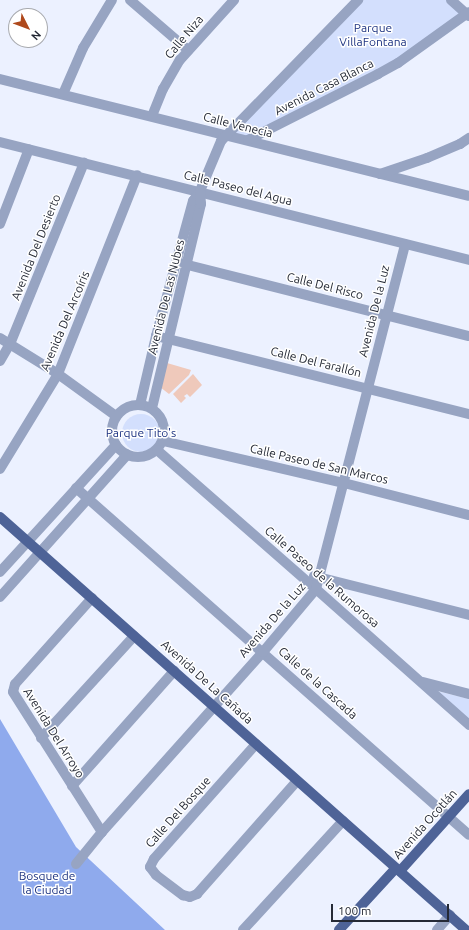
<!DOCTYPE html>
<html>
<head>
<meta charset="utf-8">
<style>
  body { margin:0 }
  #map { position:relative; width:469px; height:930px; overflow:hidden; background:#ecf1ff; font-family:Ubuntu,sans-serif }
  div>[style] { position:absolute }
  .green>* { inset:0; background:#d3dffd }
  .round { border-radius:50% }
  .forest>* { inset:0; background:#8faaed }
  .building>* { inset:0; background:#efc9bb }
  .minor>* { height:10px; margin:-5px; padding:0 5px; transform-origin:5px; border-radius:5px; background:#97a4c2 }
  .minor>.ring { margin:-5px; padding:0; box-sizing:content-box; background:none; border:10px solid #97a4c2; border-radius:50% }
  .major>* { height:10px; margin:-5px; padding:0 5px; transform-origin:5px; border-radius:5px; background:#4e6397 }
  span { translate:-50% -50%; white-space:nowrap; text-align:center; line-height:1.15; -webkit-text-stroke:3px #fff; paint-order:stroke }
  .park-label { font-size:12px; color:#1f3582 }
  .street-label { font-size:12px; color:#252a36 }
  .north { position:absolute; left:8px; top:8px; width:40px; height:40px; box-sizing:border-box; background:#fff; border:1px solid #a8aaaf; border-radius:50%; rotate:132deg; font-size:11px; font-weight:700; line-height:16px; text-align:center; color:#252a36 }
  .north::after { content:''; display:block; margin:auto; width:14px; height:18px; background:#af491c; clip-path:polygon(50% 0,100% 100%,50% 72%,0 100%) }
  .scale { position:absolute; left:331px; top:904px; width:118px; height:18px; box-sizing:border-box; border:2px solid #252a36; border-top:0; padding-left:5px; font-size:12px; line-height:14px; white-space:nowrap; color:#252a36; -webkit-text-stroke:3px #fff; paint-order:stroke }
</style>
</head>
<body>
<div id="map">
  <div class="green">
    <i style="clip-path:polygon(359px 0,450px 0,466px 14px,391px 66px,242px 140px,222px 134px)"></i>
    <i class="round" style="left:122px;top:414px;width:38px;height:38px"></i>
    <i style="clip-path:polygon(437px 691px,469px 699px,469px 722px)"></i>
  </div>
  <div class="forest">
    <i style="clip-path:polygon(0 719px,76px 847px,165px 930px,0 930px)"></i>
  </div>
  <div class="building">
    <i style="clip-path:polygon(167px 363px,191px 370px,189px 375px,169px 394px,160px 387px)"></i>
    <i style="clip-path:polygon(193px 374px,202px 385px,190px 397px,187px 394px,184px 396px,186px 398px,181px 403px,173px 394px)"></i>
  </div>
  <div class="minor">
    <i style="left:130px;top:0;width:77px;rotate:40.8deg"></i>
    <i style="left:451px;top:0;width:24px;rotate:42deg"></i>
    <i style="left:0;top:79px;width:483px;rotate:14deg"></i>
    <i style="left:63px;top:94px;width:50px;rotate:-66.5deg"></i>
    <i style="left:83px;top:48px;width:56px;rotate:-58.9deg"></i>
    <i style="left:152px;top:116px;width:29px;rotate:-68deg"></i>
    <i style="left:163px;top:89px;width:34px;rotate:-60deg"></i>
    <i style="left:180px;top:60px;width:81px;rotate:-48deg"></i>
    <i style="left:248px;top:140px;width:146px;rotate:-26.9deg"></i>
    <i style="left:378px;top:74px;width:23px;rotate:-29deg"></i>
    <i style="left:398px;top:63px;width:87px;rotate:-35.7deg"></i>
    <i style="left:0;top:142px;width:484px;rotate:14.1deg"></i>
    <i style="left:380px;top:174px;width:50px;rotate:-18.8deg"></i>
    <i style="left:427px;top:158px;width:36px;rotate:-23deg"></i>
    <i style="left:460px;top:144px;width:11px;rotate:-34deg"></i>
    <i style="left:0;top:224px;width:80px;rotate:-68.9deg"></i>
    <i style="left:176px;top:262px;width:302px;rotate:14.2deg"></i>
    <i style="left:156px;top:336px;width:323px;rotate:14deg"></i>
    <i style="left:0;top:338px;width:68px;rotate:31.8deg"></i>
    <i style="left:58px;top:374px;width:72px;rotate:35.9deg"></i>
    <i style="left:0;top:361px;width:20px;rotate:-60deg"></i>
    <i style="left:10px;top:344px;width:196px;rotate:-67.8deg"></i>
    <i class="ring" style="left:112px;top:405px;width:42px;height:42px"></i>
    <i style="left:140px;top:405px;width:71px;rotate:-76.9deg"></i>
    <i style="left:156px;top:336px;width:140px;rotate:-74.7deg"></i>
    <i style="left:193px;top:201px;width:12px;rotate:-55deg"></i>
    <i style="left:200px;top:191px;width:54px;rotate:-67.2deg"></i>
    <i style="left:221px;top:141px;width:197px;rotate:-45.8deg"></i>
    <i style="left:152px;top:408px;width:210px;rotate:-76.5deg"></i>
    <i style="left:201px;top:204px;width:13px;rotate:-94deg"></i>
    <i style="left:163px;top:441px;width:186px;rotate:13.1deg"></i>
    <i style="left:344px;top:483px;width:129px;rotate:14.4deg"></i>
    <i style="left:157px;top:450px;width:211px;rotate:41.2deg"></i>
    <i style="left:316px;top:589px;width:205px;rotate:41.6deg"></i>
    <i style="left:0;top:469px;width:111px;rotate:-58.6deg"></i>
    <i style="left:58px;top:374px;width:214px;rotate:-68.3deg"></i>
    <i style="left:76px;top:488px;width:524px;rotate:41.44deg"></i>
    <i style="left:0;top:572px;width:172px;rotate:-47.6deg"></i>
    <i style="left:314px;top:576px;width:160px;rotate:14.1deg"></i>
    <i style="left:0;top:597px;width:191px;rotate:-48.2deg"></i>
    <i style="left:92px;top:598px;width:115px;rotate:131.8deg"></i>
    <i style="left:15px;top:684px;width:8px;rotate:104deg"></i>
    <i style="left:13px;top:692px;width:166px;rotate:57.6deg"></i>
    <i style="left:423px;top:682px;width:48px;rotate:14.6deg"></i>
    <i style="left:41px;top:738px;width:138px;rotate:-47.6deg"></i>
    <i style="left:256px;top:744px;width:154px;rotate:131.6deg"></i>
    <i style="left:154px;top:859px;width:9px;rotate:117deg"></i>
    <i style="left:150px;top:867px;width:10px;rotate:53deg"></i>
    <i style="left:156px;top:875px;width:34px;rotate:37deg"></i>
    <i style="left:183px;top:895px;width:7px;rotate:16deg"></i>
    <i style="left:190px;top:897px;width:8px;rotate:-23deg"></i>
    <i style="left:197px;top:894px;width:151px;rotate:-48.5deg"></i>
    <i style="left:72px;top:786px;width:154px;rotate:-48.4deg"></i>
    <i style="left:76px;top:864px;width:41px;rotate:-50.9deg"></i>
    <i style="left:102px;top:832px;width:241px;rotate:-48.2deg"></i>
    <i style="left:263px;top:652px;width:82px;rotate:-49.9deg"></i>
    <i style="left:316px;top:589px;width:356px;rotate:-75.5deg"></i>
    <i style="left:243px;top:930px;width:148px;rotate:-47.5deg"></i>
    <i style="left:437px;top:930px;width:20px;rotate:-49deg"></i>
  </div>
  <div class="major">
    <i style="left:0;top:517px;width:623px;rotate:41.55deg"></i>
    <i style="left:400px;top:871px;width:103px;rotate:-48.1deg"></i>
    <i style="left:339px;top:930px;width:84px;rotate:-47.4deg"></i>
  </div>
  <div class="park-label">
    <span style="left:373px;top:35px">Parque<br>VillaFontana</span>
    <span style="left:141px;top:433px">Parque Tito's</span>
    <span style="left:47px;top:883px">Bosque de<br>la Ciudad</span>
  </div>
  <div class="street-label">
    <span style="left:184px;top:37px;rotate:-50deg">Calle Niza</span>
    <span style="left:324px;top:87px;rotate:-27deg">Avenida Casa Blanca</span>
    <span style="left:238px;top:125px;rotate:14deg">Calle Venecia</span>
    <span style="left:238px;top:188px;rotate:14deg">Calle Paseo del Agua</span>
    <span style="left:36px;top:247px;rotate:-68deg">Avenida Del Desierto</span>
    <span style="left:325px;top:286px;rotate:14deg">Calle Del Risco</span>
    <span style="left:166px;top:297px;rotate:-76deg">Avenida De Las Nubes</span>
    <span style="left:374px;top:311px;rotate:-76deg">Avenida De la Luz</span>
    <span style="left:65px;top:321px;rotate:-67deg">Avenida Del Arcoíris</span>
    <span style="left:316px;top:362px;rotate:14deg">Calle Del Farallón</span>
    <span style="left:319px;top:464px;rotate:13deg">Calle Paseo de San Marcos</span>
    <span style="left:322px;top:577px;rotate:41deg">Calle Paseo de la Rumorosa</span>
    <span style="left:272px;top:620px;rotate:-49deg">Avenida De la Luz</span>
    <span style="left:207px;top:682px;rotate:42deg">Avenida De La Cañada</span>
    <span style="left:318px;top:683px;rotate:42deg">Calle de la Cascada</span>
    <span style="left:54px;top:733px;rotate:58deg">Avenida Del Arroyo</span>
    <span style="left:178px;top:812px;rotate:-48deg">Calle Del Bosque</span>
    <span style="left:425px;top:824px;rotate:-48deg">Avenida Ocotlán</span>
  </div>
  <div class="north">N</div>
  <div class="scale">100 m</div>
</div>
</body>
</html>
